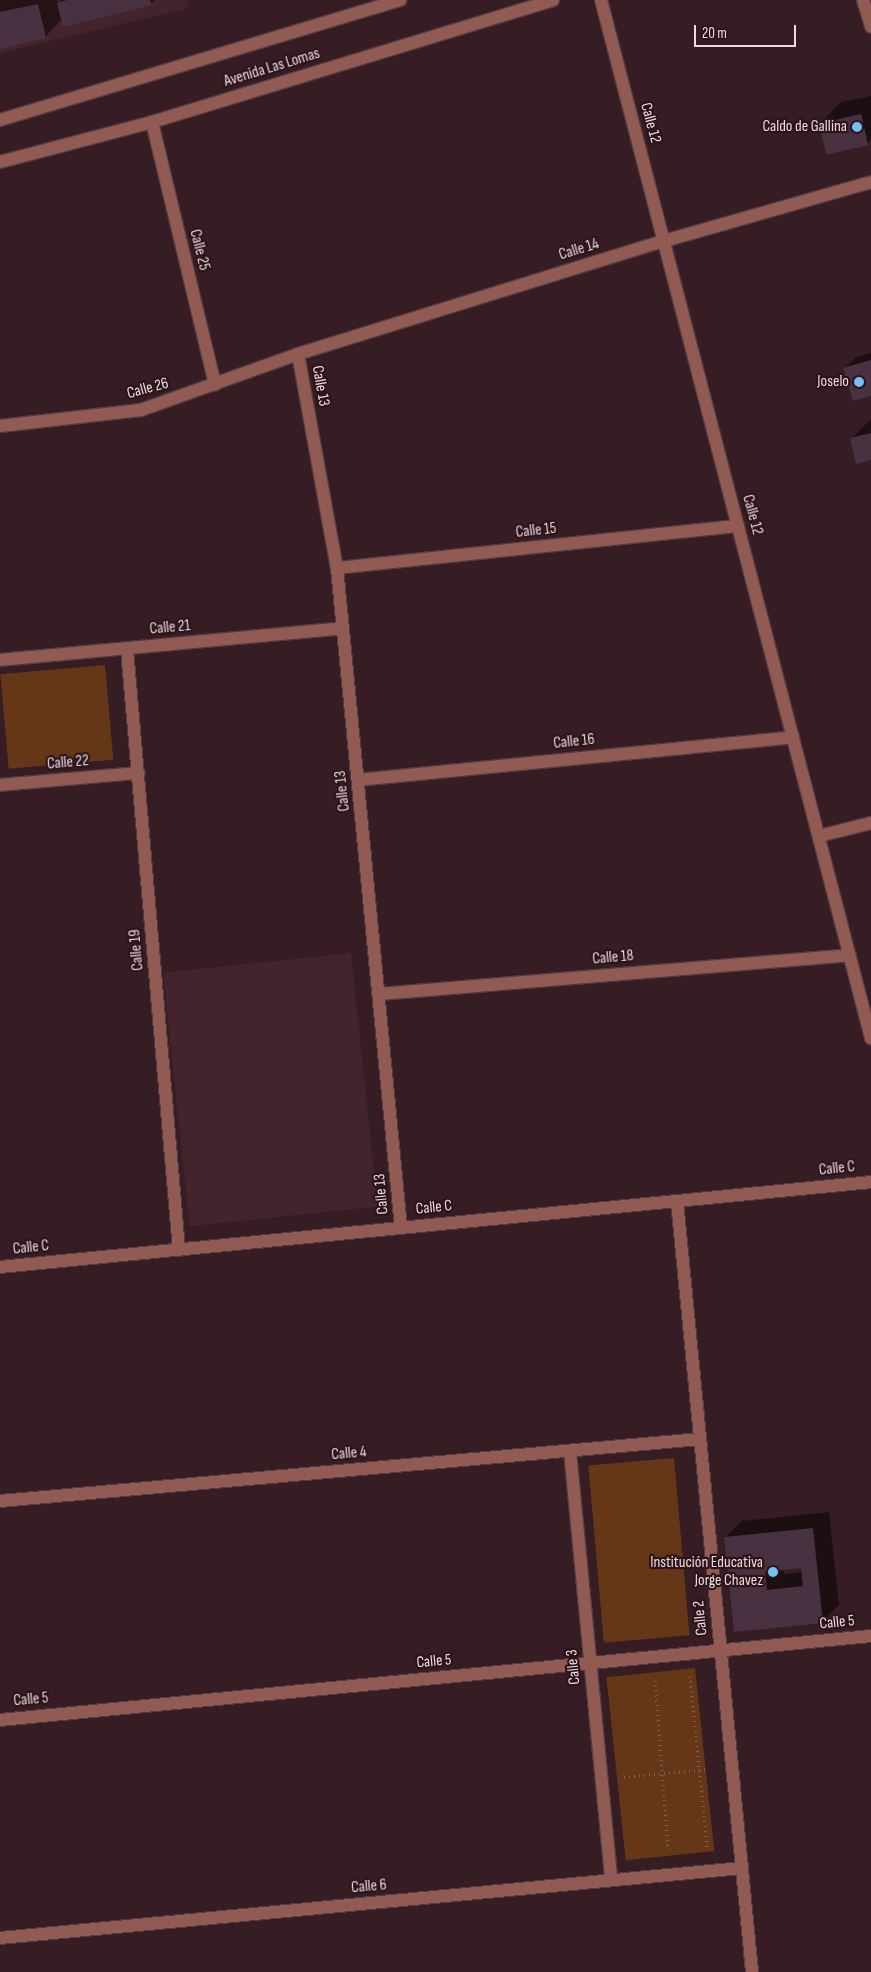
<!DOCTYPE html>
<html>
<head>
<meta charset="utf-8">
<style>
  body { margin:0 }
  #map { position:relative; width:871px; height:1972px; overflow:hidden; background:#361d23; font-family:"Sofia Sans Condensed",sans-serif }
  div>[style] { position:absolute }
  .built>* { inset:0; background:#43242c; transform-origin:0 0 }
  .green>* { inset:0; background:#653716; transform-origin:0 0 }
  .shadow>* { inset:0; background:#0007 }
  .building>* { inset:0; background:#483241; transform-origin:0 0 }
  .path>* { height:3px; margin-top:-1.5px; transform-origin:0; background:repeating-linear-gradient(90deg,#786166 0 1px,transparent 0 5px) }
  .roads { filter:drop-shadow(1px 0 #533b41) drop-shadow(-1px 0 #533b41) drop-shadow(0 1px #533b41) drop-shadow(0 -1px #533b41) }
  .minor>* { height:12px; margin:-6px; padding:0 6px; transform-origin:6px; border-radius:6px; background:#915b54 }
  .dots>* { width:14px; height:14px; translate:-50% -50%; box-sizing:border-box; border:2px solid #2c141a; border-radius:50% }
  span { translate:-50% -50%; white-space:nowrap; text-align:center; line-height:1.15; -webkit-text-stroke:4.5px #2c141a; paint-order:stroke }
  .street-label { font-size:16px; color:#ecdadd }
  .poi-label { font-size:16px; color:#ecdadd }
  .right { translate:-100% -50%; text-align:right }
  .scale { position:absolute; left:694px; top:25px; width:102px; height:22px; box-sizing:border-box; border:2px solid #ecdadd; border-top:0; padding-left:6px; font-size:15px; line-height:18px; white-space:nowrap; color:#ecdadd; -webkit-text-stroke:4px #2c141a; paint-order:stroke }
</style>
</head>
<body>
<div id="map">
  <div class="built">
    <i style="clip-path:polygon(0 0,187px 0,189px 8px,0 53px)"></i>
    <i style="left:351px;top:953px;width:255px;height:189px;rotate:84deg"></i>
  </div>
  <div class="green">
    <i style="left:105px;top:665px;width:95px;height:105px;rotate:85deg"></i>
    <i style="left:674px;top:1458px;width:178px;height:86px;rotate:85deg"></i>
    <i style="left:695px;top:1668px;width:184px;height:89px;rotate:84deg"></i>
  </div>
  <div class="shadow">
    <i style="clip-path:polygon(0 0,57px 0,58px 3px,61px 0,155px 0,151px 4px,62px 19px,45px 37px,0 47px)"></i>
    <i style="clip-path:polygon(871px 96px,871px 140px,867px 144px,820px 123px,841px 102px)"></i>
    <i style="clip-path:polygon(871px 353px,871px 394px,845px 368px,856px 357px)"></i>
    <i style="clip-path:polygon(871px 419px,871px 459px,851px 439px)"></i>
    <i style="clip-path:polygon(evenodd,829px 1512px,839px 1605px,822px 1622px,735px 1631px,725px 1537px,742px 1521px,829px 1512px,802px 1566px,803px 1572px,784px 1574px,783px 1569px,802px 1566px)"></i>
  </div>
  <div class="building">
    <i style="clip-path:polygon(67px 0,150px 0,152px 5px,63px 27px,57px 3px)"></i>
    <i style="clip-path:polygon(38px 4px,46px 38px,0 49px,0 12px)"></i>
    <i style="left:861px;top:114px;width:32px;height:43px;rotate:77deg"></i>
    <i style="clip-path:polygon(871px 360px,871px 396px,853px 401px,843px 368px)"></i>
    <i style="clip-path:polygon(871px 433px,871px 460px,856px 464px,850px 438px)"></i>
    <i style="clip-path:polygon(evenodd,813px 1528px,823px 1623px,734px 1632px,724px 1537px,813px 1528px,801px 1568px,803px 1586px,767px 1590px,765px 1572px,801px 1568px)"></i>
  </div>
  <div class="path">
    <i style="left:690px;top:1676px;width:172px;rotate:84.3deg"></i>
    <i style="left:655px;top:1680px;width:170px;rotate:85.6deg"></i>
    <i style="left:624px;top:1777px;width:83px;rotate:-5.5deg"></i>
  </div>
  <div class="roads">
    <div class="minor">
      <i style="left:601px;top:0;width:1073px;rotate:75.42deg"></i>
      <i style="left:863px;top:0;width:28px;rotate:73deg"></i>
      <i style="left:0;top:120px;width:418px;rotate:-16.7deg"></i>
      <i style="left:152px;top:122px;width:270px;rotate:76.5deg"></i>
      <i style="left:0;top:162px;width:157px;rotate:-14.7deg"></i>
      <i style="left:152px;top:122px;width:419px;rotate:-16.9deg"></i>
      <i style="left:298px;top:354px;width:218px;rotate:79.7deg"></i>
      <i style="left:337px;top:568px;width:663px;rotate:84.46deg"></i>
      <i style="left:0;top:426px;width:142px;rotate:-6.5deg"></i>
      <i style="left:141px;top:410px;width:167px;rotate:-19.6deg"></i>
      <i style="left:298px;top:354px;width:383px;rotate:-17.2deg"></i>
      <i style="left:664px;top:241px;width:215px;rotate:-15.9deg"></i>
      <i style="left:337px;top:568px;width:403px;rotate:-6deg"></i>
      <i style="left:127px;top:649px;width:603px;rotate:85.05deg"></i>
      <i style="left:0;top:660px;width:344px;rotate:-5.3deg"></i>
      <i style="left:358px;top:780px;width:437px;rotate:-5.6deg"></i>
      <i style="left:0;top:785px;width:139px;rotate:-5deg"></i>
      <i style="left:819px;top:836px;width:54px;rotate:-14deg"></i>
      <i style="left:379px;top:994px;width:472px;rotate:-4.7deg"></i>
      <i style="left:677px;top:1201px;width:775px;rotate:84.44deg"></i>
      <i style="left:0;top:1267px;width:875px;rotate:-5.57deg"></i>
      <i style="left:570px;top:1451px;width:431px;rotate:84.5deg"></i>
      <i style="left:0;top:1501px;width:703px;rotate:-5.06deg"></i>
      <i style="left:0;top:1720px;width:875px;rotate:-5.51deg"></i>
      <i style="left:0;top:1938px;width:745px;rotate:-5.39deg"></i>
    </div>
  </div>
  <div class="dots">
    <i style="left:857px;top:127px;background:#71c1f5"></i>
    <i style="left:859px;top:382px;background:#71c1f5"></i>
    <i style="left:773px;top:1572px;background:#71c1f5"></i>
  </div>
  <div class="street-label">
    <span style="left:272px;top:68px;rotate:-17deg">Avenida Las Lomas</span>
    <span style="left:650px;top:123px;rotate:75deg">Calle 12</span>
    <span style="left:199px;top:250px;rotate:76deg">Calle 25</span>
    <span style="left:579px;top:250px;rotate:-17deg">Calle 14</span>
    <span style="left:320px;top:386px;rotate:80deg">Calle 13</span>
    <span style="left:148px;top:389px;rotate:-15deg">Calle 26</span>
    <span style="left:752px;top:515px;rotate:75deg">Calle 12</span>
    <span style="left:536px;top:531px;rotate:-6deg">Calle 15</span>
    <span style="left:170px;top:628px;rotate:-5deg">Calle 21</span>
    <span style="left:574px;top:742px;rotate:-6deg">Calle 16</span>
    <span style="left:68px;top:763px;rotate:-5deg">Calle 22</span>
    <span style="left:343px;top:791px;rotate:-96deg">Calle 13</span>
    <span style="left:137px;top:950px;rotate:-95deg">Calle 19</span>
    <span style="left:613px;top:958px;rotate:-5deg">Calle 18</span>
    <span style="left:837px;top:1169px;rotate:-6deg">Calle C</span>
    <span style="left:382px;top:1194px;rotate:-95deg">Calle 13</span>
    <span style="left:434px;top:1208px;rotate:-6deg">Calle C</span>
    <span style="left:31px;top:1248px;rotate:-6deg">Calle C</span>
    <span style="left:349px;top:1454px;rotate:-5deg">Calle 4</span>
    <span style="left:701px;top:1618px;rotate:-96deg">Calle 2</span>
    <span style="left:837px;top:1623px;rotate:-6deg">Calle 5</span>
    <span style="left:434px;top:1662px;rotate:-5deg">Calle 5</span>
    <span style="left:574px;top:1667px;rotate:-95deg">Calle 3</span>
    <span style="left:31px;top:1700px;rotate:-5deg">Calle 5</span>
    <span style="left:369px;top:1887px;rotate:-5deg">Calle 6</span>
  </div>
  <div class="poi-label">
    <span class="right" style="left:847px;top:127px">Caldo de Gallina</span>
    <span class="right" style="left:849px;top:382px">Joselo</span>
    <span class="right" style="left:763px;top:1572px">Institución Educativa<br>Jorge Chavez</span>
  </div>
  <div class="scale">20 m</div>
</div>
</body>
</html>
